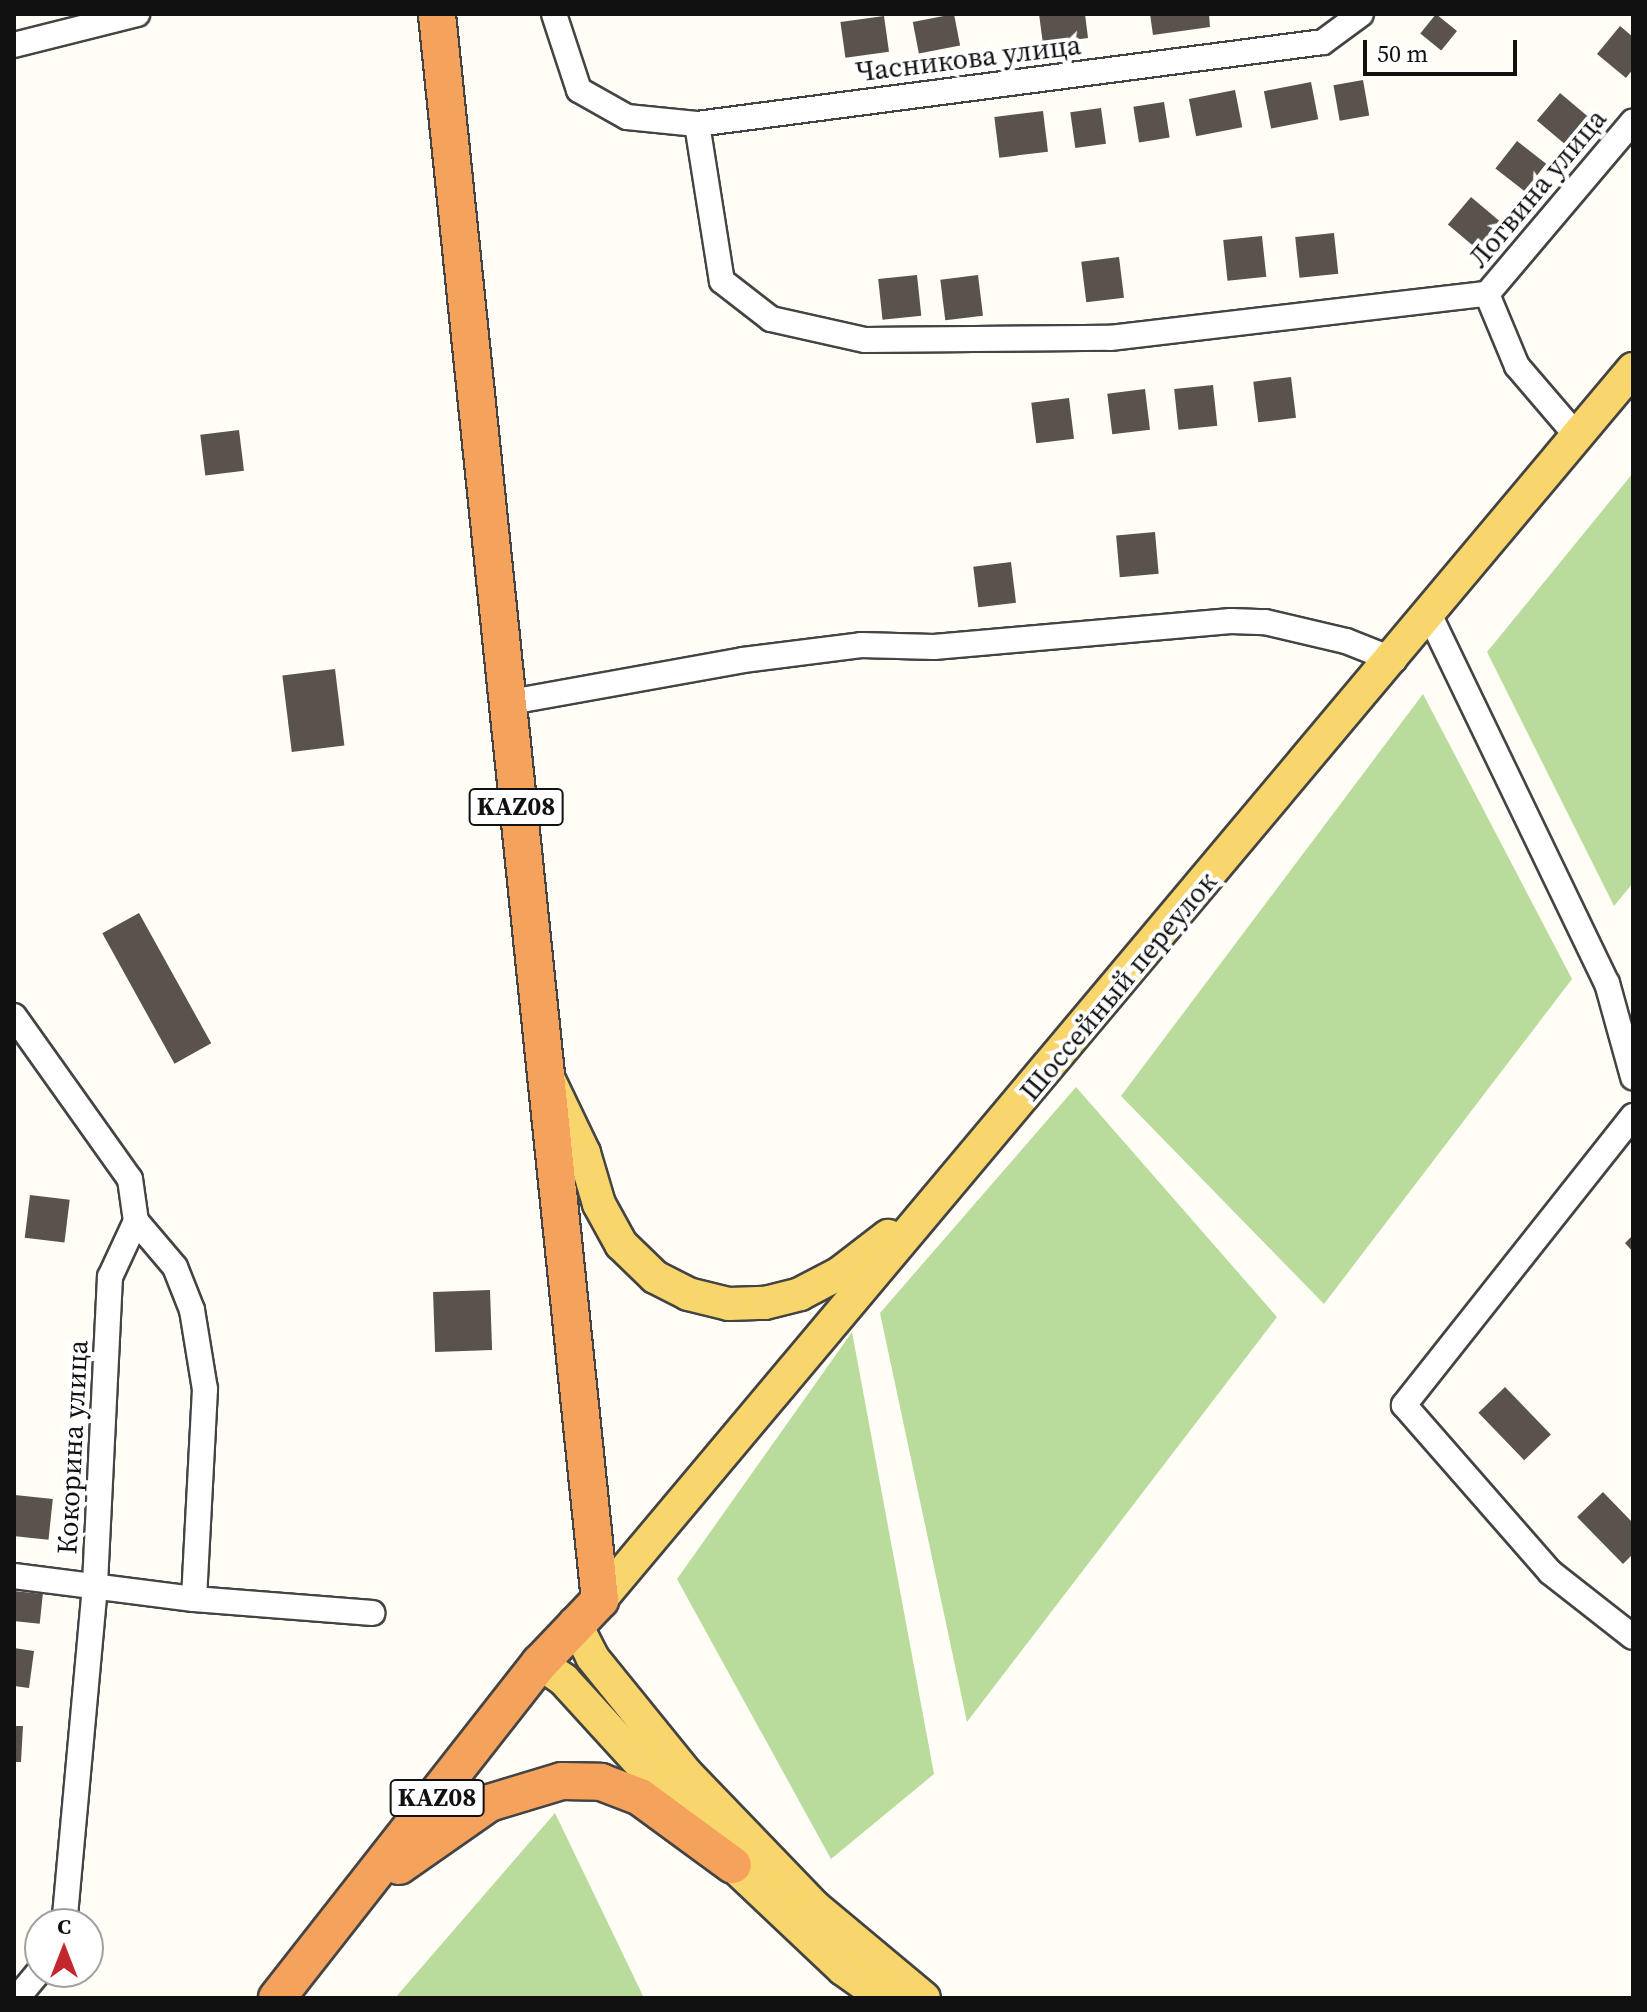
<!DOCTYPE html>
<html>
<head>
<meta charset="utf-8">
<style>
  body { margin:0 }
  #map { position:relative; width:1647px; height:2012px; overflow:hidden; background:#fffdf5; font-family:"Source Serif 4",serif }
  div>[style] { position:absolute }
  .forest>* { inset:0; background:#b9dc9c }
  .building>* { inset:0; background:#5a524d; transform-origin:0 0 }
  .roads { filter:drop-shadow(2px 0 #444) drop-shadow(-2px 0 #444) drop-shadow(0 2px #444) drop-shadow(0 -2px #444) }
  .minor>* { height:24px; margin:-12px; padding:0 12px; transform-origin:12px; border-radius:12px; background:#fff }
  .major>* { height:32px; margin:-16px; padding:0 16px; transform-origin:16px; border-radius:16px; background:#f9d66b }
  .highway>* { height:36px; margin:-18px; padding:0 18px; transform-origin:18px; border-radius:18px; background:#f5a25d }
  span { translate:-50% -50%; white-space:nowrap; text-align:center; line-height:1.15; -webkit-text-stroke:8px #fff; paint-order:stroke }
  .shield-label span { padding:2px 6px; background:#fff; border:2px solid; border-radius:6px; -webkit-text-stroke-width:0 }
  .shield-label { font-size:26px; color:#111; font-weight:700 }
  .street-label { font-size:28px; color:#111 }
  .frame { position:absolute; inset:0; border:16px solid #111; pointer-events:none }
  .north { position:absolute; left:24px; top:1908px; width:80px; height:80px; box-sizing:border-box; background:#fff; border:2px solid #a0a0a0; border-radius:50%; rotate:0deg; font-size:22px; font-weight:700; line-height:32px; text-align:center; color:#111 }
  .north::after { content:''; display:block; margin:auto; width:28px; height:36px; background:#c4262e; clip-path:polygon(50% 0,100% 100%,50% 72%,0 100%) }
  .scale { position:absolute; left:1363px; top:40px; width:154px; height:36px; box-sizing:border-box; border:4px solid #111; border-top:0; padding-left:10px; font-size:24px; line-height:28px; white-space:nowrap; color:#111; -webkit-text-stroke:6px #fff; paint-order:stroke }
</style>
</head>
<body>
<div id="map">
  <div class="forest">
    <i style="clip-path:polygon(1633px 473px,1633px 883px,1614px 906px,1487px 652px)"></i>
    <i style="clip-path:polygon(1423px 694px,1572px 979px,1324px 1304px,1121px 1096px)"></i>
    <i style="clip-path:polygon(1076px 1087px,1277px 1317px,967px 1722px,880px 1313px)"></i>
    <i style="clip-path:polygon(852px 1332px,934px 1774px,831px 1859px,677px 1579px)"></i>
    <i style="clip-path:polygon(555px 1813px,644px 1998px,395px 1998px)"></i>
  </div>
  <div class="building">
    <i style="left:954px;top:14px;width:32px;height:42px;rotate:79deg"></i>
    <i style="clip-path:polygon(1039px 14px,1085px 14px,1088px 38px,1043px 44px)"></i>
    <i style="clip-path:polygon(1150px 14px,1209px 14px,1210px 27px,1153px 35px)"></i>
    <i style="left:1436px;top:14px;width:27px;height:25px;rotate:39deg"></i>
    <i style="left:884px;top:16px;width:36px;height:44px;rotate:82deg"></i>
    <i style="clip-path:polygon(1620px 26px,1633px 37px,1633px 69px,1626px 78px,1597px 54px)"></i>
    <i style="left:1363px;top:80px;width:36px;height:30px;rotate:80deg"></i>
    <i style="left:1311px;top:82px;width:38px;height:48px;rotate:79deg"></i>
    <i style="left:1235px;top:90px;width:38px;height:47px;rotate:79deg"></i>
    <i style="left:1560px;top:93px;width:38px;height:36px;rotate:40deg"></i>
    <i style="left:1164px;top:102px;width:36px;height:31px;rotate:81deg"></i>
    <i style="left:1101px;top:108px;width:36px;height:31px;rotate:82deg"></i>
    <i style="left:1043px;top:111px;width:41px;height:49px;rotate:83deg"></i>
    <i style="left:1517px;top:141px;width:37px;height:35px;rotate:38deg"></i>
    <i style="left:1471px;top:197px;width:38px;height:36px;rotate:40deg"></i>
    <i style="left:1334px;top:233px;width:41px;height:39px;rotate:84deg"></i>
    <i style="left:1262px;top:236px;width:41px;height:39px;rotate:84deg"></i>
    <i style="left:1119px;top:257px;width:41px;height:38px;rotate:83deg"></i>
    <i style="left:917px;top:275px;width:41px;height:39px;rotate:84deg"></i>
    <i style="left:978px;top:275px;width:41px;height:38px;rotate:83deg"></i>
    <i style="left:1291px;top:377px;width:41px;height:38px;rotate:83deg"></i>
    <i style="left:1213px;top:385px;width:41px;height:39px;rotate:84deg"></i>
    <i style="left:1145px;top:389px;width:41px;height:38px;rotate:83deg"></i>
    <i style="left:1069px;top:398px;width:41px;height:38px;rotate:83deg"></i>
    <i style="left:239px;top:430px;width:41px;height:39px;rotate:83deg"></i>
    <i style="left:1155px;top:532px;width:42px;height:39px;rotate:85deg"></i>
    <i style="left:1011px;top:562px;width:41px;height:38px;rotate:83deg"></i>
    <i style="left:335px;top:669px;width:77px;height:53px;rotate:83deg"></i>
    <i style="left:139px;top:913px;width:149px;height:42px;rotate:61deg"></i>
    <i style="left:30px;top:1195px;width:40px;height:43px;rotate:7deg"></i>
    <i style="clip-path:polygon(1633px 1235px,1633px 1252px,1625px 1243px)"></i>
    <i style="left:490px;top:1290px;width:60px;height:57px;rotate:88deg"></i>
    <i style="left:1505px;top:1387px;width:66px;height:37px;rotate:46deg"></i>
    <i style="clip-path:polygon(1603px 1492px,1633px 1523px,1633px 1554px,1623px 1564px,1577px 1517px)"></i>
    <i style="left:15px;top:1495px;width:38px;height:41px;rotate:6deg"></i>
    <i style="left:14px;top:1591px;width:29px;height:30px;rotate:6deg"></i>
    <i style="clip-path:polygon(14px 1648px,34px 1651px,29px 1688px,14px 1686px)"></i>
    <i style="clip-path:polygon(14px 1726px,23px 1726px,21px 1762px,14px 1762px)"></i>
  </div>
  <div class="roads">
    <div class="minor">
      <i style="left:554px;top:14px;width:80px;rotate:71.8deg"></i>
      <i style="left:579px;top:90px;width:55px;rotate:29.4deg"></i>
      <i style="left:627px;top:117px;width:70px;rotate:5.7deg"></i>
      <i style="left:697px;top:124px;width:631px;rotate:-7.46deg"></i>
      <i style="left:1323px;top:42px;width:47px;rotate:-36.4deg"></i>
      <i style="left:14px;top:45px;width:127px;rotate:-14.1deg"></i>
      <i style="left:697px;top:124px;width:159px;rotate:81deg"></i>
      <i style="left:722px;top:281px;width:62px;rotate:37.8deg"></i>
      <i style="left:771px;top:319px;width:96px;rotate:12.6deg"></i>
      <i style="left:865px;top:340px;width:245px;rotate:-0.5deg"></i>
      <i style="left:1110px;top:338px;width:380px;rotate:-6.7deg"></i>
      <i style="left:1487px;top:294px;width:78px;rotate:67.4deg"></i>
      <i style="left:1517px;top:366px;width:92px;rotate:49.4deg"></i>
      <i style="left:1487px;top:294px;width:226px;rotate:-49.8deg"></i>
      <i style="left:1430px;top:616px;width:407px;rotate:64.3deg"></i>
      <i style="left:1607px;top:983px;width:98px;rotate:74.5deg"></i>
      <i style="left:505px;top:703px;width:242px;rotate:-10.2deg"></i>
      <i style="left:743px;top:660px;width:119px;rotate:-7.2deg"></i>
      <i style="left:861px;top:645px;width:73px;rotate:1.6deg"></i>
      <i style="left:934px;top:647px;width:298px;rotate:-5deg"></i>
      <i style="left:1231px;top:621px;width:34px;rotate:2deg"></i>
      <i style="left:1265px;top:622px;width:83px;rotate:13.2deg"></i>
      <i style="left:1346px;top:641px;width:52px;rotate:21.6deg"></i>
      <i style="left:14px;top:1016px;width:200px;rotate:54.6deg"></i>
      <i style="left:130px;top:1179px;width:42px;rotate:81.9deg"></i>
      <i style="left:136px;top:1221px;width:62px;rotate:114.9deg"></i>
      <i style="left:110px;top:1277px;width:309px;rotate:92.8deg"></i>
      <i style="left:95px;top:1586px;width:339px;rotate:95.2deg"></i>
      <i style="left:1633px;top:1116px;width:369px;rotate:128.4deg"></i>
      <i style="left:1404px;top:1405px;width:222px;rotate:48.8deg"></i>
      <i style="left:1550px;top:1572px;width:105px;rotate:38.1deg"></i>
      <i style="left:136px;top:1221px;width:60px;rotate:49.7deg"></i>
      <i style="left:175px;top:1267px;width:46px;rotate:68.4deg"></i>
      <i style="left:192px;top:1310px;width:80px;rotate:80.7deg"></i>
      <i style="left:205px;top:1389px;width:210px;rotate:93deg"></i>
      <i style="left:14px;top:1576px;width:181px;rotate:7.3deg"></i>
      <i style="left:194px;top:1599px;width:179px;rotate:4.5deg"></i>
      <i style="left:17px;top:1998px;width:35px;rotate:-50deg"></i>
    </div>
    <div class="major">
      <i style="left:550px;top:1082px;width:79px;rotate:64.4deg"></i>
      <i style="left:584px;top:1153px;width:53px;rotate:73.6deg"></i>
      <i style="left:599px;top:1204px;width:46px;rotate:61.2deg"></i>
      <i style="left:621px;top:1244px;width:47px;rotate:44.1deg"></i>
      <i style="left:655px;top:1277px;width:37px;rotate:27deg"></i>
      <i style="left:688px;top:1294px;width:42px;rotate:13.7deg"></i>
      <i style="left:729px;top:1304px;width:36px;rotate:-2deg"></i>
      <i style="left:765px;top:1303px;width:36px;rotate:-14deg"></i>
      <i style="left:800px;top:1294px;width:45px;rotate:-27.7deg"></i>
      <i style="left:840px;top:1273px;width:61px;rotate:-37.6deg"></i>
      <i style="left:600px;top:1600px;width:1607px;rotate:-50deg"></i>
      <i style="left:575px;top:1623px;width:38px;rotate:63deg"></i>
      <i style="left:592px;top:1657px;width:149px;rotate:51deg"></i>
      <i style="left:686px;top:1773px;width:186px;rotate:46.1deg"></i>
      <i style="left:815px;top:1907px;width:142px;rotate:39.9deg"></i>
      <i style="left:540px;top:1663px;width:29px;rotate:35deg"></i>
      <i style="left:564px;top:1680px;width:248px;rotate:47.6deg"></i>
      <i style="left:731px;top:1863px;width:154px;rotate:43.4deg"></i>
      <i style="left:843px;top:1969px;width:50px;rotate:35.3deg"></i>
    </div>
    <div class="highway">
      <i style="left:399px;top:1866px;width:110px;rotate:-35deg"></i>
      <i style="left:489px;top:1803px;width:76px;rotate:-16.8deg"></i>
      <i style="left:562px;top:1781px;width:39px;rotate:1deg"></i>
      <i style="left:601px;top:1782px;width:42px;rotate:21deg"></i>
      <i style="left:640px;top:1797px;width:115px;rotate:36.2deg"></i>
      <i style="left:277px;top:1998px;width:426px;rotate:-51.9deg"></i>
      <i style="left:540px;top:1663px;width:87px;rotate:-46.4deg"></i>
      <i style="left:600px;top:1600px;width:1594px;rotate:-95.87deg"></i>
    </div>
  </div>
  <div class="shield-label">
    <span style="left:516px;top:807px">KAZ08</span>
    <span style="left:437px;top:1798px">KAZ08</span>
  </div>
  <div class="street-label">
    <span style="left:968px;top:58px;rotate:-7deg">Часникова улица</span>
    <span style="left:1537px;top:188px;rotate:-50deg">Логвина улица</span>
    <span style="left:1118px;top:986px;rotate:-50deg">Шоссейный переулок</span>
    <span style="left:72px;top:1447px;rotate:-87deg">Кокорина улица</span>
  </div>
  <div class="frame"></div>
  <div class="north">С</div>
  <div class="scale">50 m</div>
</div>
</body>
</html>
